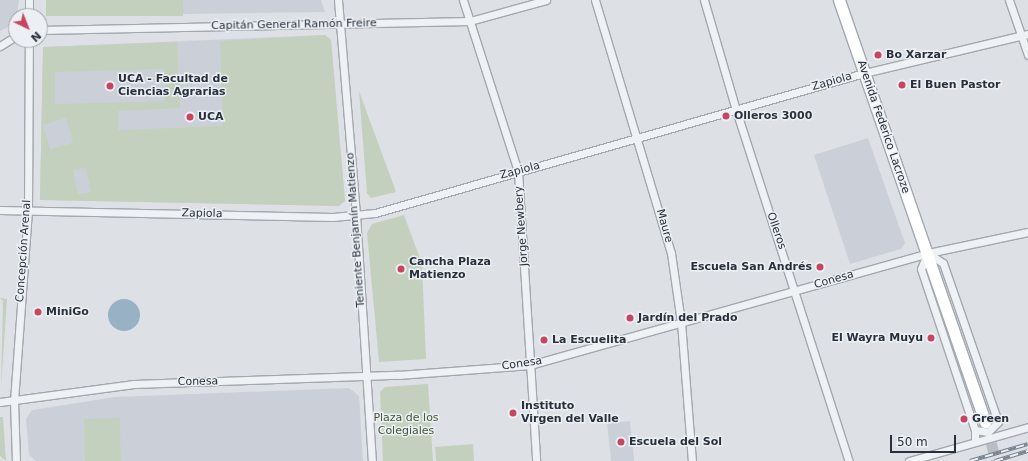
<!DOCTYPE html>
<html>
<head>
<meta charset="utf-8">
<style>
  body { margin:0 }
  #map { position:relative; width:1028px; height:461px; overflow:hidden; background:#dde1e6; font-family:"DejaVu Sans",sans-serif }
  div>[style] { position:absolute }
  .built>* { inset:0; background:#cbd0d8; transform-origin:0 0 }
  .green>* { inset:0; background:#c4d0be; transform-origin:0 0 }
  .water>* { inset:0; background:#99b1c5 }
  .round { border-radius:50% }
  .secondary-tunnel>* { height:11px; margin-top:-5.5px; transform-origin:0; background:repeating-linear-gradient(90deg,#b9bec4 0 11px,transparent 0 16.5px) }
  .roads { filter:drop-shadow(1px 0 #a3a8b0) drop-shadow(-1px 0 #a3a8b0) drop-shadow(0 1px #a3a8b0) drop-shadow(0 -1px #a3a8b0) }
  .street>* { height:7px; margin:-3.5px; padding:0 3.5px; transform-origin:3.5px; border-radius:3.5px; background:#eff2f5 }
  .secondary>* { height:11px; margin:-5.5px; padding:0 5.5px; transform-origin:5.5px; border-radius:5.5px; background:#fff }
  .rail>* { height:4px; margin-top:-2px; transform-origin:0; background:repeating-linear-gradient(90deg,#ecf0f4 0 8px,#77818f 0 16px); box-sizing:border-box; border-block:1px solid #77818f }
  .dots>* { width:11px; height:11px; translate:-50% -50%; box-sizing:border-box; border:2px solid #ecf0f4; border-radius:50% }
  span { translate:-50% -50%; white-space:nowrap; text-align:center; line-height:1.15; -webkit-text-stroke:3px #ecf0f4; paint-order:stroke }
  .street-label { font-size:11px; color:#27303c }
  .poi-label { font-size:11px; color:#27303c; font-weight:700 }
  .left { translate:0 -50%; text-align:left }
  .right { translate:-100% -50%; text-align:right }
  .park-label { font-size:11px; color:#3d5735 }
  .north { position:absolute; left:8px; top:8px; width:40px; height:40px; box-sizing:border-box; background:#ecf0f4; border:1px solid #9da3aa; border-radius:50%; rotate:137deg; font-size:11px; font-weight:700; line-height:16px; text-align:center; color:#27303c }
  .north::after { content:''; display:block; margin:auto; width:14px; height:18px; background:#c8455f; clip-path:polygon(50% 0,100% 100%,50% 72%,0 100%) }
  .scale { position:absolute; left:890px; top:435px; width:66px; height:18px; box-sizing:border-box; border:2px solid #27303c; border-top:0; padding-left:5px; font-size:12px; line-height:14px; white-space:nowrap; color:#27303c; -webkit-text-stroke:3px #ecf0f4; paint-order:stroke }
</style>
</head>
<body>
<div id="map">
  <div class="built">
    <i style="clip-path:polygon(0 0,19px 0,16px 23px,0 31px)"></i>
    <i style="clip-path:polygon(183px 0,321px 0,325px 12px,183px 14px)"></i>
    <i style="clip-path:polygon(325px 35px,331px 40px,345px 201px,339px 206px,40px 200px,43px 47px)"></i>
    <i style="clip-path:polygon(868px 138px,905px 243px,901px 249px,850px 264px,814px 155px)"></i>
    <i style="clip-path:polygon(349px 388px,359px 396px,363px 461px,36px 461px,29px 455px,26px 419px,32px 410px,115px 397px)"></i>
    <i style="left:630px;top:421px;width:40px;height:23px;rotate:84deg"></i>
  </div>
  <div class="green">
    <i style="left:46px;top:0;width:137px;height:16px"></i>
    <i style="clip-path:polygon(evenodd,325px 35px,331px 40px,345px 201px,339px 206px,40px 200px,43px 47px,177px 42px,180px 108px,118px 111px,118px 130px,223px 126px,220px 41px,325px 35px,164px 69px,165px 101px,55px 104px,55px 72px,164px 69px,325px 35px,66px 118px,73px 143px,50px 149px,43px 125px,66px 118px,325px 35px,86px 168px,91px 192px,78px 194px,73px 170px,86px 168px)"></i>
    <i style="clip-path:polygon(359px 91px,396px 192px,371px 198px,367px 193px)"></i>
    <i style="clip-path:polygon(404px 215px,422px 264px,426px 359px,379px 362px,367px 233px,372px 224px)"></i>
    <i style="clip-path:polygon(0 298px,7px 299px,1px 389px,3px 301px)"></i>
    <i style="clip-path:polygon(428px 384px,433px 461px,383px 461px,380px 392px,385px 387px)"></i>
    <i style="clip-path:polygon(0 417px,3px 417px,6px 461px,0 456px)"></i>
    <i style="left:120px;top:418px;width:43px;height:36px;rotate:89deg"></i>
    <i style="clip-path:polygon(473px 444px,474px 461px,436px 461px,435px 447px)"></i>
  </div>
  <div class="water">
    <i class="round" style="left:108px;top:299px;width:32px;height:32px"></i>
  </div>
  <div class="secondary-tunnel">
    <i style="left:987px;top:427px;width:35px;rotate:75deg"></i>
  </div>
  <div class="roads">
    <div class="street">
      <i style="left:338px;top:0;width:216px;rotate:85.2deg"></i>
      <i style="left:356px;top:215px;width:247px;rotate:86.3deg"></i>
      <i style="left:463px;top:0;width:180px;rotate:72.2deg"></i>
      <i style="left:518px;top:171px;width:291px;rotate:86.4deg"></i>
      <i style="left:595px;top:0;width:264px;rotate:73.3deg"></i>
      <i style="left:671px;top:253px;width:70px;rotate:81.8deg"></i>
      <i style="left:681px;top:322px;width:139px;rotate:85.5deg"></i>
      <i style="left:704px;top:0;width:115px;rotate:73.8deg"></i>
      <i style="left:736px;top:110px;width:369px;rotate:72.2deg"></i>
      <i style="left:1009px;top:0;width:58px;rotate:70.9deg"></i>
      <i style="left:29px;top:16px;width:16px;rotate:-90deg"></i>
      <i style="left:40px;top:30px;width:430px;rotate:-1.2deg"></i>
      <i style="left:470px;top:21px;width:79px;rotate:-15.4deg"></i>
      <i style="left:0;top:46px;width:19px;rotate:-32deg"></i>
      <i style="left:0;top:210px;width:333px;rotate:1.2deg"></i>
      <i style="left:333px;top:217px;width:42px;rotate:-5.4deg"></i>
      <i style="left:375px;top:213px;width:509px;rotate:-15.98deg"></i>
      <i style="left:864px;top:73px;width:169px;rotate:-13.4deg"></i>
      <i style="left:928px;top:253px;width:18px;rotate:34deg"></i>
      <i style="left:943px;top:263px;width:168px;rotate:70.9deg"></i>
      <i style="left:998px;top:422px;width:14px;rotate:135deg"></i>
      <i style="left:988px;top:432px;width:13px;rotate:-171deg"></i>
      <i style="left:927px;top:254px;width:16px;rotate:112deg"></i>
      <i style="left:921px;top:269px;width:170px;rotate:71.5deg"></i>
      <i style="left:975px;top:430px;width:12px;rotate:90deg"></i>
      <i style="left:0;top:402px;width:135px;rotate:-7.7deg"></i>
      <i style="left:134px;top:384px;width:264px;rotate:-2deg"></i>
      <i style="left:398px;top:375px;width:132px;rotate:-4.3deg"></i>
      <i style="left:530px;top:365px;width:413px;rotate:-15.7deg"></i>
      <i style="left:928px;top:253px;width:102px;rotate:-11.9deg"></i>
      <i style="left:16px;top:461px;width:60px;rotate:-91.9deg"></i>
      <i style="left:14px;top:401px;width:191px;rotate:-85.8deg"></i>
      <i style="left:28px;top:211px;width:171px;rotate:-89.7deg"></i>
      <i style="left:909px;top:461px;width:124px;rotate:-15.9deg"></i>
    </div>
    <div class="secondary">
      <i style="left:839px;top:0;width:447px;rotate:70.9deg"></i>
    </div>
  </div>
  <div class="rail">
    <i style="left:970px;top:461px;width:60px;rotate:-16.3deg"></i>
    <i style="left:995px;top:461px;width:34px;rotate:-17deg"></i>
  </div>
  <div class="dots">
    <i style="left:878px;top:55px;background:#c8455f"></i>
    <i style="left:902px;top:85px;background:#c8455f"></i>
    <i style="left:110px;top:86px;background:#c8455f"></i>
    <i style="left:726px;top:116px;background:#c8455f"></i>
    <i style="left:190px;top:117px;background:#c8455f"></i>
    <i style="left:820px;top:267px;background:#c8455f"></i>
    <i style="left:401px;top:269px;background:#c8455f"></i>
    <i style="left:38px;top:312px;background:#c8455f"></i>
    <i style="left:630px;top:318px;background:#c8455f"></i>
    <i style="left:931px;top:338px;background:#c8455f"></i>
    <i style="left:544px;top:340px;background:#c8455f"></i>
    <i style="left:513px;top:413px;background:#c8455f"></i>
    <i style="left:964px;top:419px;background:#c8455f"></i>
    <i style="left:621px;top:442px;background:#c8455f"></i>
  </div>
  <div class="street-label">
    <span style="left:294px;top:25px;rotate:-1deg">Capitán General Ramón Freire</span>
    <span style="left:832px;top:82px;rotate:-16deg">Zapiola</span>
    <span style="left:883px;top:127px;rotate:71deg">Avenida Federico Lacroze</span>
    <span style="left:520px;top:171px;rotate:-15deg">Zapiola</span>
    <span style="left:202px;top:214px;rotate:1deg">Zapiola</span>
    <span style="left:522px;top:226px;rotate:-94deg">Jorge Newbery</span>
    <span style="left:664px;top:226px;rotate:74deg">Maure</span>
    <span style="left:356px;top:230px;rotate:-94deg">Teniente Benjamín Matienzo</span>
    <span style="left:776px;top:231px;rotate:71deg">Olleros</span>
    <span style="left:24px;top:251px;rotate:-86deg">Concepción Arenal</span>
    <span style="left:834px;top:280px;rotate:-16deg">Conesa</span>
    <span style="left:522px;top:364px;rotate:-8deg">Conesa</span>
    <span style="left:198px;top:382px;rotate:-1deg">Conesa</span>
  </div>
  <div class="poi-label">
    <span class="left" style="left:886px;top:55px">Bo Xarzar</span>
    <span class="left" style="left:118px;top:86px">UCA - Facultad de<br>Ciencias Agrarias</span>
    <span class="left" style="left:910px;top:85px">El Buen Pastor</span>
    <span class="left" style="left:734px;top:116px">Olleros 3000</span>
    <span class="left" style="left:198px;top:117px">UCA</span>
    <span class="left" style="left:409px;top:269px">Cancha Plaza<br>Matienzo</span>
    <span class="right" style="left:812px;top:267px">Escuela San Andrés</span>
    <span class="left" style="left:46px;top:312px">MiniGo</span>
    <span class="left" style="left:638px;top:318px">Jardín del Prado</span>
    <span class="right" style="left:923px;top:338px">El Wayra Muyu</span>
    <span class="left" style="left:552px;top:340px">La Escuelita</span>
    <span class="left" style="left:521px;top:413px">Instituto<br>Virgen del Valle</span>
    <span class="left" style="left:972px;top:419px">Green</span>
    <span class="left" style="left:629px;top:442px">Escuela del Sol</span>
  </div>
  <div class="park-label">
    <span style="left:406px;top:425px">Plaza de los<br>Colegiales</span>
  </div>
  <div class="north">N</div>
  <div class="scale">50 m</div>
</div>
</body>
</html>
